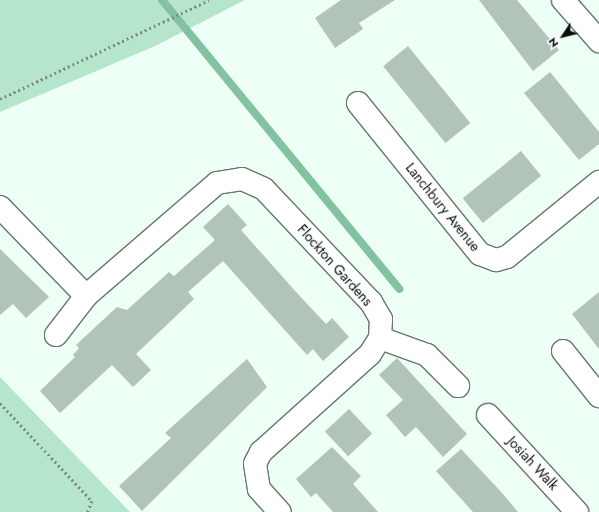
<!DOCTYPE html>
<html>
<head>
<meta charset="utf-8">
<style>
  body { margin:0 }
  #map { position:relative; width:599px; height:512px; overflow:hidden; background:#eefff5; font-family:Jost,sans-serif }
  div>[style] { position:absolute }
  .green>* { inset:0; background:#b5e5ca }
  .stream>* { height:8px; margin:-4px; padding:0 4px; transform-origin:4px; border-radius:4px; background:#82c2a0 }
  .building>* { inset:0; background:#b2c3b9; transform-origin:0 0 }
  .path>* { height:2.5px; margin-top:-1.25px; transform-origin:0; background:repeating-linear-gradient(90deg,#7d8982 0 2px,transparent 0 5px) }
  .roads { filter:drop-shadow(1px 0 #67776e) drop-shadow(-1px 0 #67776e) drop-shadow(0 1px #67776e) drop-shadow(0 -1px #67776e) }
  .minor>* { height:22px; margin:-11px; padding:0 11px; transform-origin:11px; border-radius:11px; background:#fff }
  span { translate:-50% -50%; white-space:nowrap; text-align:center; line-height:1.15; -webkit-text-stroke:4px #fff; paint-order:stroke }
  .street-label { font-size:14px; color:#080e0b }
  .north { position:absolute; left:543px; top:16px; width:40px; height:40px; -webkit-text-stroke:3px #fff; paint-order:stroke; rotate:235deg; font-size:11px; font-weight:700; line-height:16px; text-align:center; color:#080e0b }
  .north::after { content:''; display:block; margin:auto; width:14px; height:18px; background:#080e0b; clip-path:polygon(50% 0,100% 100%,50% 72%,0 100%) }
</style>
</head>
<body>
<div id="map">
  <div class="green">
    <i style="clip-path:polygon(0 0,245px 0,155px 46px,0 112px)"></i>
    <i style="clip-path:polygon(0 377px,130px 512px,0 512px)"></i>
  </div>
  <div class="stream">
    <i style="left:162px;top:0;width:374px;rotate:50.6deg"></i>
  </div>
  <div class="building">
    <i style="clip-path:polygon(341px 0,395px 0,359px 23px,363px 29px,335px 48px,315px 18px)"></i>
    <i style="clip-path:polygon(479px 0,517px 0,559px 50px,533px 71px)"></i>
    <i style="left:408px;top:46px;width:99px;height:32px;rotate:51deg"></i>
    <i style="clip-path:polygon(550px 72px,599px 132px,599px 144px,579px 160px,524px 93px)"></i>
    <i style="left:521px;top:151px;width:32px;height:75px;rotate:51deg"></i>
    <i style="clip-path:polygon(228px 204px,247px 225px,241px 230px,297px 293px,326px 324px,332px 318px,349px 337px,323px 361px,313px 349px,307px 355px,223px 261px,188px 292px,194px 299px,136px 354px,151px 370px,133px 387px,112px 365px,60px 413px,40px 391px,75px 357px,73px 355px,79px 348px,76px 345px,117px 307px,127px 310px,169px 272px,174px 276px,215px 240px,203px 227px)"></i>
    <i style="clip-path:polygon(0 249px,49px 297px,26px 318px,13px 304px,0 315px)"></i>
    <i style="clip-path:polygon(599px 292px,599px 349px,572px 314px)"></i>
    <i style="clip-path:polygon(397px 358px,467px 434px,443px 457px,416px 427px,405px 437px,386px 415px,403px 400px,379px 375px)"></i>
    <i style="clip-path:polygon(247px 359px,267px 387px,142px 511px,119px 486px,171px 438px,165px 433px)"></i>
    <i style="left:349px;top:409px;width:34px;height:33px;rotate:47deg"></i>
    <i style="clip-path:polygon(332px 447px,361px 476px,353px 484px,378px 512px,333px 512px,316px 493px,311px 497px,296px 479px)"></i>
    <i style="clip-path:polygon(461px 449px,503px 494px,518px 512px,473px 512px,436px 471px)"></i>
  </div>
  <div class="path">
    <i style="left:0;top:99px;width:231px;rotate:-25.3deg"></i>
    <i style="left:0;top:403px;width:134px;rotate:46.8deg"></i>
    <i style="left:92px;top:501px;width:12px;rotate:110deg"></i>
  </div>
  <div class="roads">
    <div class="minor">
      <i style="left:563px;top:0;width:55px;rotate:48.7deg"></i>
      <i style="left:358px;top:103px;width:194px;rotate:51.1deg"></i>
      <i style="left:480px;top:254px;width:17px;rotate:21deg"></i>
      <i style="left:496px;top:260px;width:11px;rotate:-15deg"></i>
      <i style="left:507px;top:257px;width:119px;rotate:-39.2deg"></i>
      <i style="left:0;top:207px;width:124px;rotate:46deg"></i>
      <i style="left:56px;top:335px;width:49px;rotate:-52.4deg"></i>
      <i style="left:86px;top:296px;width:173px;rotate:-40.8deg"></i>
      <i style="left:217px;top:183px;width:25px;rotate:-9deg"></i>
      <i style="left:242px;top:179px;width:24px;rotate:24deg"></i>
      <i style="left:264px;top:189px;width:156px;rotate:46.6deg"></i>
      <i style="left:371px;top:302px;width:20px;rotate:60deg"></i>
      <i style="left:381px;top:319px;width:19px;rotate:93deg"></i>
      <i style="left:380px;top:338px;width:19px;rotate:122deg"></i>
      <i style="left:370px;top:354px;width:147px;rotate:138deg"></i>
      <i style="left:261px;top:452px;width:13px;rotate:117deg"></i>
      <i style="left:255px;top:464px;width:25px;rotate:81deg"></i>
      <i style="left:259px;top:489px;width:31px;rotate:48deg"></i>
      <i style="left:380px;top:338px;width:50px;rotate:19.9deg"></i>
      <i style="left:427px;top:355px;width:44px;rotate:45deg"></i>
      <i style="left:563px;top:351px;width:58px;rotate:51.3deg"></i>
      <i style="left:488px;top:415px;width:132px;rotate:47.5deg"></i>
    </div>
  </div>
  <div class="street-label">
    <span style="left:443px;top:207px;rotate:51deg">Lanchbury Avenue</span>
    <span style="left:335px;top:265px;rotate:48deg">Flockton Gardens</span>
    <span style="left:533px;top:463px;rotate:47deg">Josiah Walk</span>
  </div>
  <div class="north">N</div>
</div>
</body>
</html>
